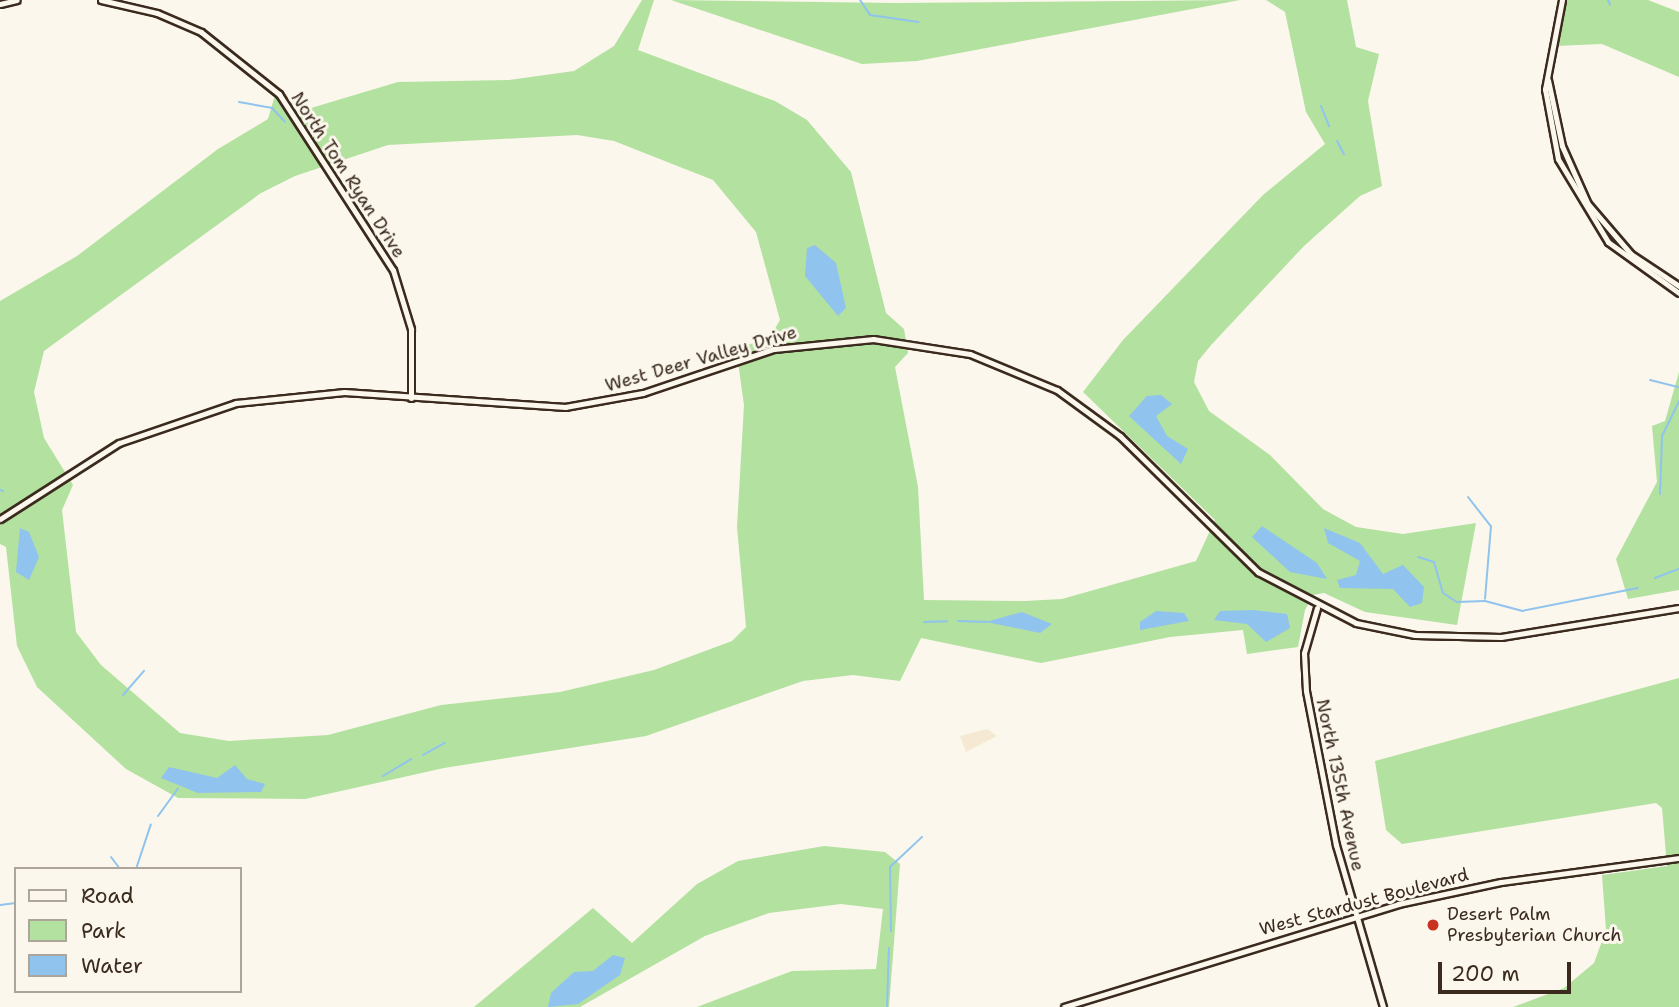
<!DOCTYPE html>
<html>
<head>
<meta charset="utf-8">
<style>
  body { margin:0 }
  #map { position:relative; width:1679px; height:1007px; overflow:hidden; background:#fbf7ec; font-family:"Shantell Sans",sans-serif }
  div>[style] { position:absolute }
  .built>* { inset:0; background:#f6e9d4 }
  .green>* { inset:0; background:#b3e1a0 }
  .water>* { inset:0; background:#90c3ed }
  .stream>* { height:2px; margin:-1px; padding:0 1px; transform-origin:1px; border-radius:1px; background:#90c3ed }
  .roads { filter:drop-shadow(2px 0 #3b2a1e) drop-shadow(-2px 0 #3b2a1e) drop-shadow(0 2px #3b2a1e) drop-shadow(0 -2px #3b2a1e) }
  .secondary>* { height:5px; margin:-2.5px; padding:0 2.5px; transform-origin:2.5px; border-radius:2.5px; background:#fbf7ec }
  .dots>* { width:19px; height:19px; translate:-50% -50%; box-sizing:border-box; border:4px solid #fbf7ec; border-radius:50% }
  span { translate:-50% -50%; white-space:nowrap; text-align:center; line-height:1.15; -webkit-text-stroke:6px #fbf7ec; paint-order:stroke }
  .street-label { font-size:18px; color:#3b2a1e }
  .poi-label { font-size:18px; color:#3b2a1e }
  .left { translate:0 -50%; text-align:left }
  .legend { position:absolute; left:14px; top:867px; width:228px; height:126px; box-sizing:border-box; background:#fbf7ec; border:2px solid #aea59a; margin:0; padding:9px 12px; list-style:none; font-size:21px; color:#3b2a1e }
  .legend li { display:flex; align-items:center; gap:14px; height:35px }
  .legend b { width:35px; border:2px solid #aea59a }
  .scale { position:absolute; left:1438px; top:962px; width:133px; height:32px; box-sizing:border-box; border:4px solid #3b2a1e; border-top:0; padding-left:9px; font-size:21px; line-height:24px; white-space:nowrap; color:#3b2a1e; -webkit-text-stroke:5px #fbf7ec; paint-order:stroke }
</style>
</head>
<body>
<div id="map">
  <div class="built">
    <i style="clip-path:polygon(987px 729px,997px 736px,966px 752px,960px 736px)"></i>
  </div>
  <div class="green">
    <i style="clip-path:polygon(evenodd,642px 0,654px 0,638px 50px,775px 101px,807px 120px,851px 172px,886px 313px,904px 329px,908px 353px,895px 367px,918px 487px,924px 600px,1025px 601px,1062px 599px,1196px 561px,1215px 520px,1083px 392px,1123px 340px,1263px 195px,1325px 144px,1306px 112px,1285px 12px,1266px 0,1347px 0,1356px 47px,1379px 54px,1368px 101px,1382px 186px,1360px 196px,1304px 246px,1212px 344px,1198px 361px,1194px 382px,1209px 411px,1270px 455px,1323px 509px,1356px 527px,1403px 534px,1476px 523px,1457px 625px,1365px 612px,1324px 593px,1313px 595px,1305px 610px,1298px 647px,1247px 654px,1243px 630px,1170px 637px,1041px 663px,921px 638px,900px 681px,853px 675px,803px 681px,646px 736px,444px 768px,305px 799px,178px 798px,126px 769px,37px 687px,17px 646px,6px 547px,0 544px,0 301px,77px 256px,218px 149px,268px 119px,275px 95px,291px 114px,398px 82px,509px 80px,574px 71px,614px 46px,642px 0,577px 135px,614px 141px,713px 180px,756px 232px,780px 320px,769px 339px,736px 348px,744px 405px,737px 527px,746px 627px,732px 641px,654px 670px,560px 692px,441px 705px,328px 735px,229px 741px,180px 733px,101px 665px,76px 632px,62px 510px,73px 485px,44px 438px,34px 392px,44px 351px,261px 193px,295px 176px,388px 145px,577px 135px)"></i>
    <i style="clip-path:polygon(671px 0,896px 3px,1240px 0,917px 61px,862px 64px)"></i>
    <i style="clip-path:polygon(1565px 0,1648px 0,1679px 12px,1679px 77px,1602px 44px,1555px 46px)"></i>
    <i style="clip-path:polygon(1679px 372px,1679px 590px,1628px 599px,1616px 559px,1657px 482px,1652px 426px,1665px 421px)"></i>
    <i style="clip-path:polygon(1679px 678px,1679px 1007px,1513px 1007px,1564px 988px,1594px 963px,1606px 930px,1602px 875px,1667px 866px,1662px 808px,1656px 803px,1402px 844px,1386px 830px,1375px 761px)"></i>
    <i style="clip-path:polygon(824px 846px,885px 852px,900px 864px,889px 1007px,697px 1007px,792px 971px,876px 969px,883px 909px,841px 904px,769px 913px,705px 936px,580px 1007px,474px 1007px,593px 908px,632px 943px,697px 884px,738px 861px)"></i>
  </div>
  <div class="water">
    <i style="clip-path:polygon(815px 245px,836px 263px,846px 308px,838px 316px,805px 276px,807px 248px)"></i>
    <i style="clip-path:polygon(1161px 395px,1172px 404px,1156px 416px,1167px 436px,1188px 449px,1181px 464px,1129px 416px,1147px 396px)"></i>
    <i style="clip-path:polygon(1262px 526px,1317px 563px,1327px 579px,1290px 572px,1252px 537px)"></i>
    <i style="clip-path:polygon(20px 528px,29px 532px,39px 557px,29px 580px,16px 572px)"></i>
    <i style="clip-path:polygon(1324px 528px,1360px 543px,1383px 574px,1403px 565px,1424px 587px,1422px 603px,1410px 607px,1393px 589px,1340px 588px,1337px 580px,1356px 575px,1360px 561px,1328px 543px)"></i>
    <i style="clip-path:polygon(1253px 610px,1287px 614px,1290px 628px,1266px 642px,1247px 624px,1214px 620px,1220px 611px)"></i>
    <i style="clip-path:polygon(1156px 611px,1184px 613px,1189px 621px,1140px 630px,1140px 622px)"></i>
    <i style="clip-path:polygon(1022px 612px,1052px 624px,1040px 633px,986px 622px)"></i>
    <i style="clip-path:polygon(235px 765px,247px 779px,265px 784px,261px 792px,198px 793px,161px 778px,169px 767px,217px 778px)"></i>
    <i style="clip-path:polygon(613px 955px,625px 958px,620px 975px,578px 1004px,548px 1007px,551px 993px,574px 972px,593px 971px)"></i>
  </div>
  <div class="stream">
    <i style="left:860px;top:0;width:18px;rotate:56deg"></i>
    <i style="left:870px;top:15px;width:49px;rotate:8.1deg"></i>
    <i style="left:1608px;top:0;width:5px;rotate:68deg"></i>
    <i style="left:239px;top:102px;width:34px;rotate:10deg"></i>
    <i style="left:272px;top:108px;width:19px;rotate:47deg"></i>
    <i style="left:1321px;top:106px;width:22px;rotate:68deg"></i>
    <i style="left:1337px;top:141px;width:15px;rotate:62deg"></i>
    <i style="left:1650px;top:380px;width:30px;rotate:14deg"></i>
    <i style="left:0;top:490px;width:3px;rotate:18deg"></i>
    <i style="left:1660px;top:494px;width:58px;rotate:-88deg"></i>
    <i style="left:1662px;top:436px;width:39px;rotate:-64deg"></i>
    <i style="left:1468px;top:497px;width:37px;rotate:52deg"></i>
    <i style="left:1491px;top:526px;width:73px;rotate:94.7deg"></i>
    <i style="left:1418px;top:557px;width:17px;rotate:17deg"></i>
    <i style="left:1434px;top:562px;width:32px;rotate:74deg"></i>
    <i style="left:1443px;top:593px;width:17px;rotate:33deg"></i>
    <i style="left:1457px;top:602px;width:28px;rotate:-2deg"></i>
    <i style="left:1485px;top:601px;width:38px;rotate:15deg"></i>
    <i style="left:1522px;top:611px;width:118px;rotate:-11.2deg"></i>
    <i style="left:1655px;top:578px;width:26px;rotate:-21deg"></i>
    <i style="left:958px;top:621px;width:30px;rotate:2deg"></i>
    <i style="left:924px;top:622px;width:23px;rotate:-2deg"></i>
    <i style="left:123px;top:695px;width:32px;rotate:-49deg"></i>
    <i style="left:423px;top:755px;width:25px;rotate:-29deg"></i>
    <i style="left:383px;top:776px;width:33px;rotate:-31deg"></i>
    <i style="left:158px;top:816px;width:34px;rotate:-54deg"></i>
    <i style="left:111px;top:857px;width:15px;rotate:53deg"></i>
    <i style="left:136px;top:869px;width:47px;rotate:-71.6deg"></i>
    <i style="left:0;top:905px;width:16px;rotate:-7deg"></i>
    <i style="left:891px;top:931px;width:64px;rotate:-90.9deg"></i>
    <i style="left:890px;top:867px;width:44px;rotate:-43.2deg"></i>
    <i style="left:887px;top:1007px;width:59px;rotate:-88.1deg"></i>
  </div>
  <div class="roads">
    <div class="secondary">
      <i style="left:101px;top:0;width:57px;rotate:13.1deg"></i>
      <i style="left:157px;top:13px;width:48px;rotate:23.4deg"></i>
      <i style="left:201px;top:32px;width:100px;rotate:38.5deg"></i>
      <i style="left:279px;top:94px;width:210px;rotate:57.1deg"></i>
      <i style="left:393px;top:270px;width:62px;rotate:73deg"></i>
      <i style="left:411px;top:329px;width:69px;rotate:90deg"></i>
      <i style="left:1562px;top:0;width:91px;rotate:100.8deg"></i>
      <i style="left:1545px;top:89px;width:71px;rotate:79.5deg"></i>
      <i style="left:1558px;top:159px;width:97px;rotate:58.9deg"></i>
      <i style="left:1608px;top:242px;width:87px;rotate:35.7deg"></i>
      <i style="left:0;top:4px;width:17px;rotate:-13deg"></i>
      <i style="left:1548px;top:80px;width:67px;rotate:78deg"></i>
      <i style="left:1562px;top:146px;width:64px;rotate:65.9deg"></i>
      <i style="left:1588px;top:204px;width:66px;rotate:49.3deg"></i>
      <i style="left:1631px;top:254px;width:58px;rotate:33.7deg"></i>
      <i style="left:0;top:519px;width:141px;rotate:-32.6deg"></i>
      <i style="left:119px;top:443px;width:124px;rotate:-18.9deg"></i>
      <i style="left:236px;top:403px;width:109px;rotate:-5.8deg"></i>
      <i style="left:344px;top:392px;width:222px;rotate:3.9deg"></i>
      <i style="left:565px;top:407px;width:79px;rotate:-10.2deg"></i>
      <i style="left:643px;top:393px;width:138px;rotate:-18.6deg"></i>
      <i style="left:774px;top:349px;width:100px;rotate:-5.8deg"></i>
      <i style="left:873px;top:339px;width:98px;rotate:8.8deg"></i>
      <i style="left:970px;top:354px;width:94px;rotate:22.5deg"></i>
      <i style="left:1057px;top:390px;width:78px;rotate:36.1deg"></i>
      <i style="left:1120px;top:436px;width:194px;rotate:44.6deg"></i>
      <i style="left:1258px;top:572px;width:110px;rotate:27.5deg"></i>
      <i style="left:1356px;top:623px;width:60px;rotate:11.5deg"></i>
      <i style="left:1415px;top:635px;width:86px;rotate:1.3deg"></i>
      <i style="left:1501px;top:637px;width:180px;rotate:-9.3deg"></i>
      <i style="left:1317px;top:608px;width:47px;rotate:106.1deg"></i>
      <i style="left:1304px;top:653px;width:38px;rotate:87deg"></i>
      <i style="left:1306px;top:691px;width:157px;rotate:79deg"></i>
      <i style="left:1336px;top:845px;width:169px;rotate:73.8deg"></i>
      <i style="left:1064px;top:1007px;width:350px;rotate:-17.1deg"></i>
      <i style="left:1398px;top:904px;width:105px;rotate:-12.1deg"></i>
      <i style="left:1501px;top:882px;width:180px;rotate:-7.7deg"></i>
    </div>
  </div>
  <div class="dots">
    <i style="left:1433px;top:925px;background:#c8321e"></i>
  </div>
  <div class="street-label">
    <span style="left:348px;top:175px;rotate:57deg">North Tom Ryan Drive</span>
    <span style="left:701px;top:359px;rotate:-16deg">West Deer Valley Drive</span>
    <span style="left:1340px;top:785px;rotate:78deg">North 135th Avenue</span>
    <span style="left:1364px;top:902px;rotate:-15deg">West Stardust Boulevard</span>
  </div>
  <div class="poi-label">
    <span class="left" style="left:1447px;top:925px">Desert Palm<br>Presbyterian Church</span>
  </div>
  <ul class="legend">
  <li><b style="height:9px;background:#fbf7ec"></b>Road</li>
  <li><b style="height:19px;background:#b3e1a0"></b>Park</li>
  <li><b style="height:19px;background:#90c3ed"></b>Water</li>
  </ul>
  <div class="scale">200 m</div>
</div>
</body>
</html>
